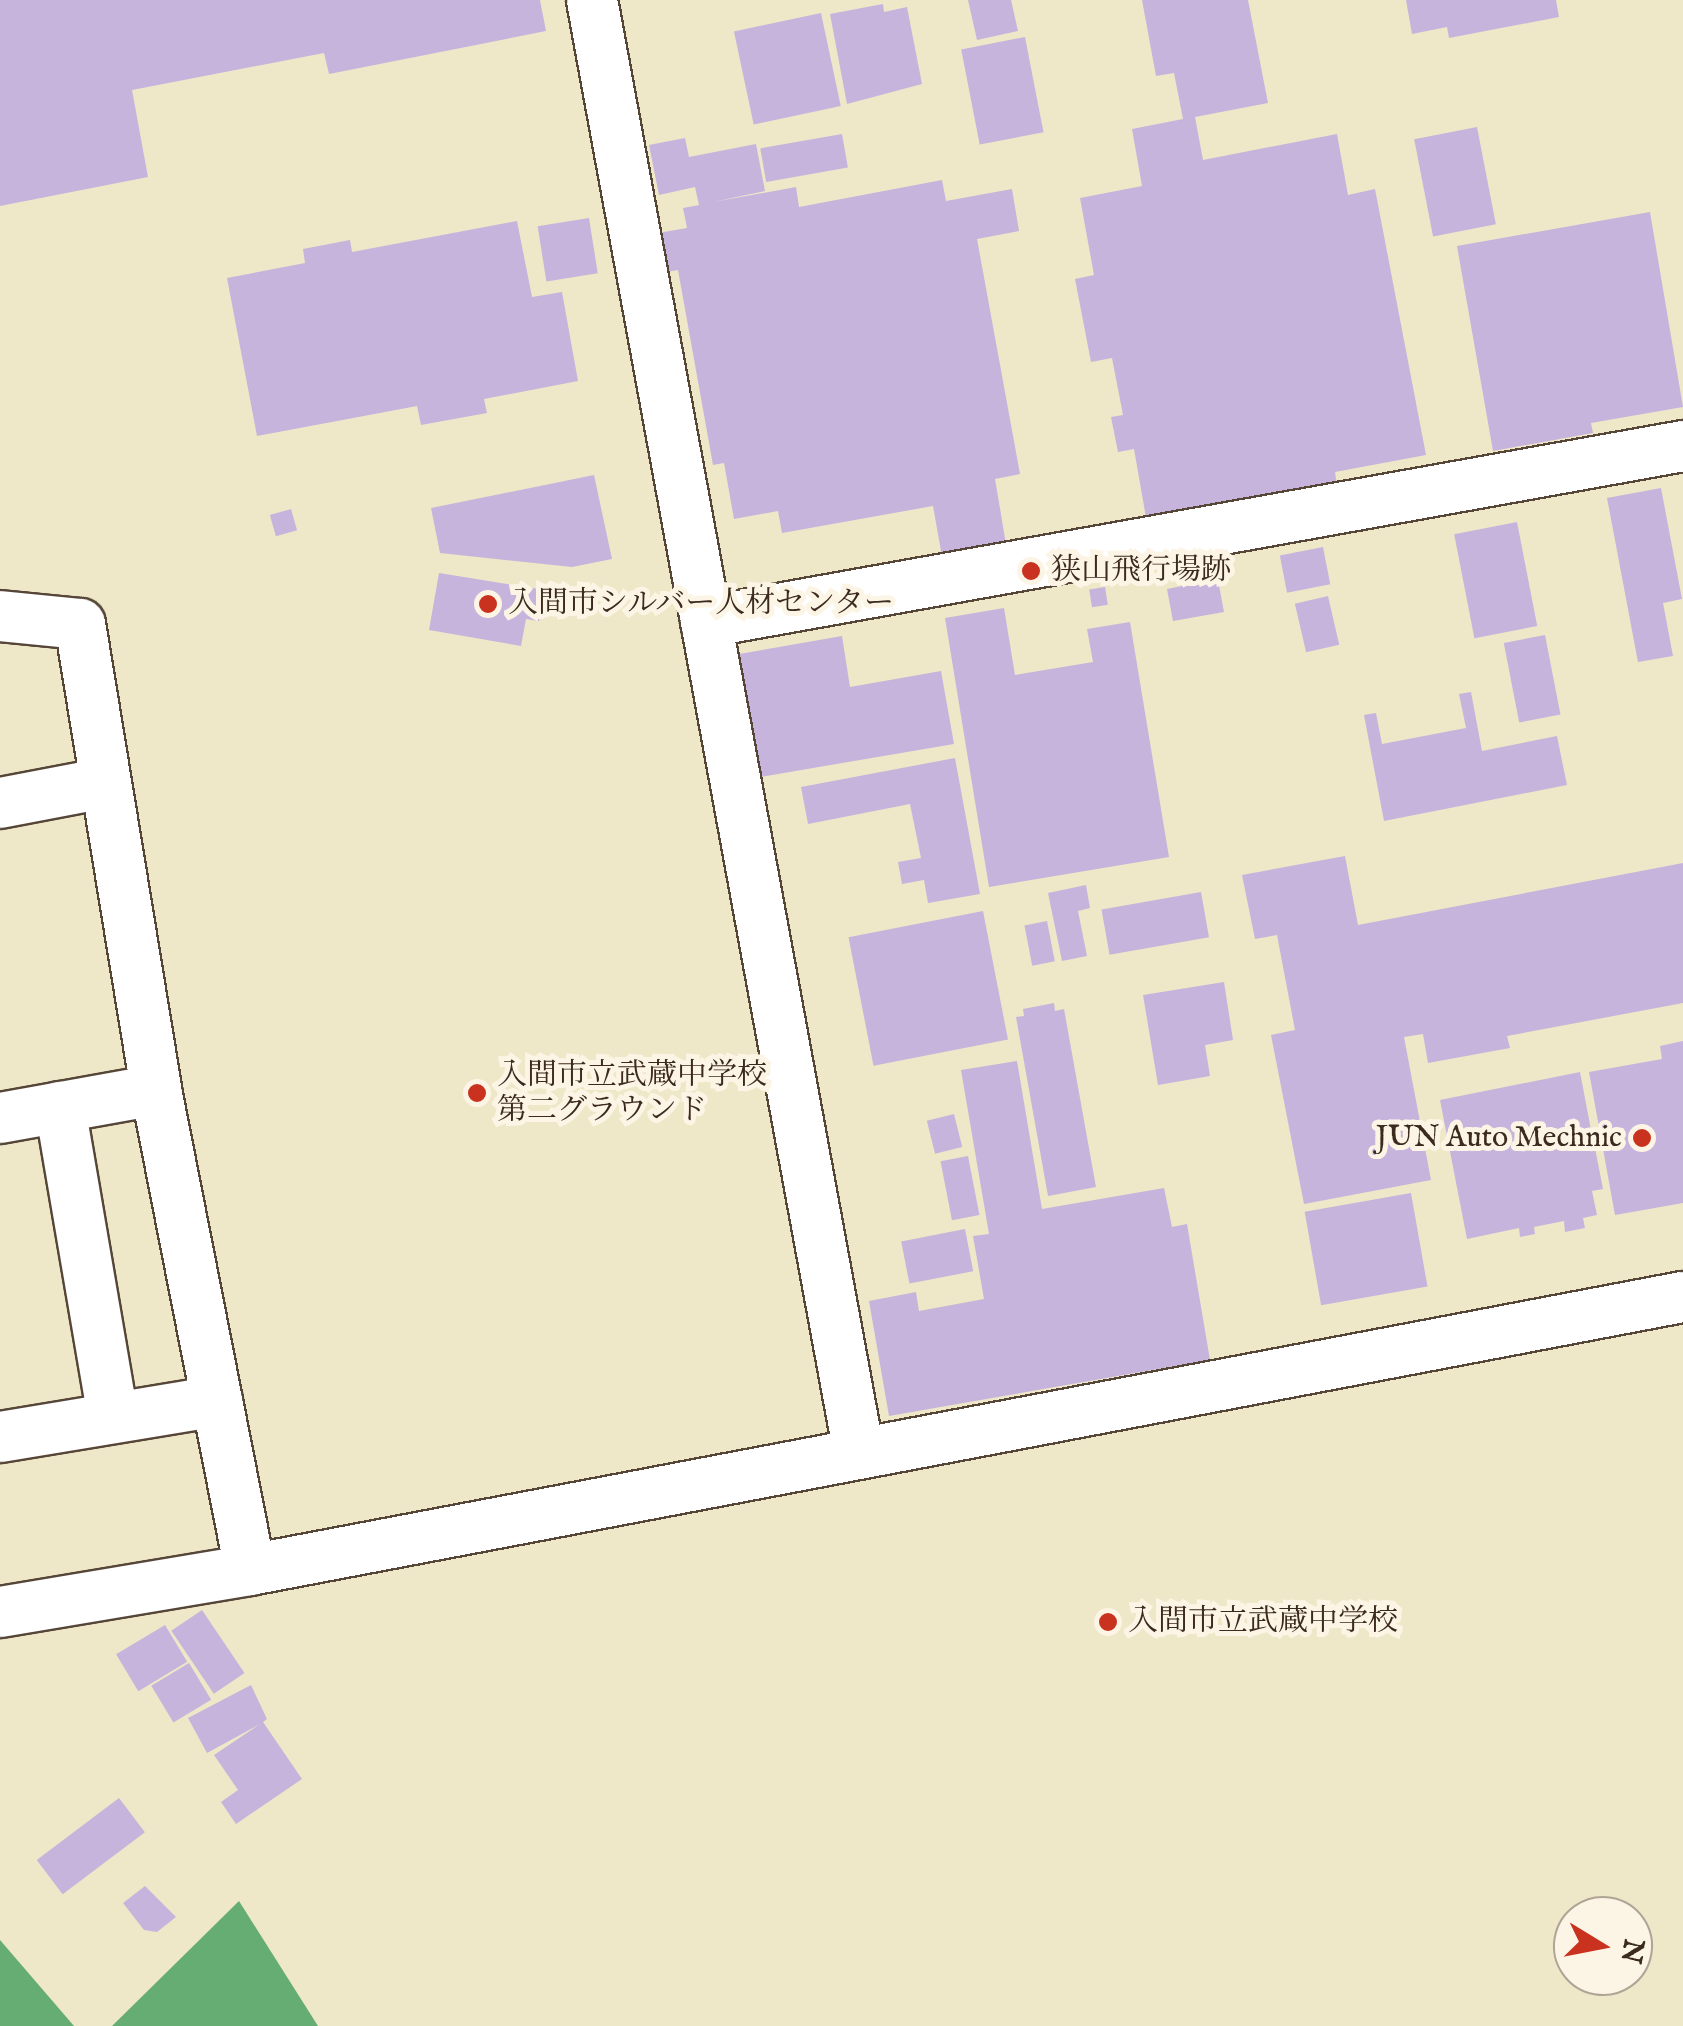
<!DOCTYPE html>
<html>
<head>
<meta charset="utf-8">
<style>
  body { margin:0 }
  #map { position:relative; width:1683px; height:2026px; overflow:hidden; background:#eee7c8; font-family:"IM FELL English","Noto Serif JP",serif }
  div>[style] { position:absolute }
  .forest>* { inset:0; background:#66ad74 }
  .building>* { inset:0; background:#c7b4dd; transform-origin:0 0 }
  .roads { filter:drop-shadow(2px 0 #564638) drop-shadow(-2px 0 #564638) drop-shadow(0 2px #564638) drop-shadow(0 -2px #564638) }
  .minor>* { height:50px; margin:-25px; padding:0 25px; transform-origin:25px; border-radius:25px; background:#fff }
  .dots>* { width:28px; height:28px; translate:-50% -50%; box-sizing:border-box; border:5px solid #fcf5e5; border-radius:50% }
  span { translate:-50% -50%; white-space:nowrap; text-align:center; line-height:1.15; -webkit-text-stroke:10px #fcf5e5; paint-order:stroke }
  .poi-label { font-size:30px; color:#3b2a1e }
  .left { translate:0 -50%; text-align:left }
  .right { translate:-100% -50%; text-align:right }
  .north { position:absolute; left:1553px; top:1896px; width:100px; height:100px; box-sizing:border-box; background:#fcf5e5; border:2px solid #afa495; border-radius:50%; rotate:100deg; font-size:28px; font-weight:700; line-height:40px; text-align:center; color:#3b2a1e }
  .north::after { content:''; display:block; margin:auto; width:35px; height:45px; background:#c8321e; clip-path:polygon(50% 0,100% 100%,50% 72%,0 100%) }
</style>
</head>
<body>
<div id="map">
  <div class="forest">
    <i style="clip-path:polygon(239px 1901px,318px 2026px,112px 2026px)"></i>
    <i style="clip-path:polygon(0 1940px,74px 2026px,0 2026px)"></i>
  </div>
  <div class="building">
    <i style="clip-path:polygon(0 0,540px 0,546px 31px,329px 74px,324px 53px,132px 90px,148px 177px,0 206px)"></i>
    <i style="clip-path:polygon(968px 0,1011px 0,1018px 31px,977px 40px)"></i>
    <i style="clip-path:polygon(1142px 0,1248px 0,1268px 103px,1195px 117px,1203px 160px,1337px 134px,1348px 195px,1375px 189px,1426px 455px,1335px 472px,1338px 493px,1148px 529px,1134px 449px,1118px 452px,1111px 417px,1123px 415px,1112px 358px,1091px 362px,1075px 279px,1094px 275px,1080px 198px,1142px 186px,1132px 129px,1183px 119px,1174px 73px,1156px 76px)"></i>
    <i style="clip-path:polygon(1406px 0,1556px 0,1559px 17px,1449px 38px,1447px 27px,1412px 34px)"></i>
    <i style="clip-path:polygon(883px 4px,884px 12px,907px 7px,922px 84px,847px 104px,830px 14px)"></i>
    <i style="left:821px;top:13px;width:95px;height:89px;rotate:78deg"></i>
    <i style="left:1025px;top:37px;width:97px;height:65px;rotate:79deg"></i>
    <i style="left:1477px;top:127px;width:99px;height:64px;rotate:79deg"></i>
    <i style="left:842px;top:134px;width:34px;height:83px;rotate:80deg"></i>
    <i style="clip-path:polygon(685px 138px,689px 157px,756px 144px,765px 191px,713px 202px,796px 187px,799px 207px,942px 180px,946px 201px,1012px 189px,1019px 231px,977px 239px,1020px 474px,995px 479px,1008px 556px,944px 568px,933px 506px,782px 533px,778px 511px,734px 519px,724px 463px,713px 465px,678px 270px,666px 272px,658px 233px,687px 228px,683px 208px,699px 205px,695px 187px,659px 195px,649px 145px)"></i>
    <i style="clip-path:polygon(1650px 212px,1683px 407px,1591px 423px,1593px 433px,1493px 451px,1457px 246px)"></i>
    <i style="left:589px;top:218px;width:56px;height:52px;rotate:81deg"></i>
    <i style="clip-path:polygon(517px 221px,532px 297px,562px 292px,578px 381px,484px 399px,487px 413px,421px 425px,417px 406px,257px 436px,227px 278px,305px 263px,303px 249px,350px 240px,352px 252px)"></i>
    <i style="clip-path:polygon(594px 475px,612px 559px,572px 567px,440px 553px,431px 508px)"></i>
    <i style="clip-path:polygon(1661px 488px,1682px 599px,1663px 603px,1673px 656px,1638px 662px,1607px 498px)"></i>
    <i style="left:291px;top:509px;width:22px;height:22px;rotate:74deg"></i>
    <i style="left:1517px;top:522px;width:106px;height:64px;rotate:79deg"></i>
    <i style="left:1323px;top:547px;width:38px;height:44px;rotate:79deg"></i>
    <i style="clip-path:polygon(1215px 564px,1224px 612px,1173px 621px,1167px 589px,1187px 585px,1185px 571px)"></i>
    <i style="clip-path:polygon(439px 573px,545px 590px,539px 621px,526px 619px,521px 646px,429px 630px)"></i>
    <i style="left:1105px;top:587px;width:18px;height:16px;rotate:81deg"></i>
    <i style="left:1328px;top:596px;width:50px;height:34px;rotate:77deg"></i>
    <i style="clip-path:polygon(1004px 608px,1015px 675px,1093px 662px,1087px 629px,1130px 622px,1169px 857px,989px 887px,945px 618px)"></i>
    <i style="left:1545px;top:635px;width:81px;height:42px;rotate:79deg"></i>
    <i style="clip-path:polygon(842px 636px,850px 687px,941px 671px,954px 744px,760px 777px,739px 654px)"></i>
    <i style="clip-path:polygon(1471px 692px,1482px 751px,1557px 736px,1567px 785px,1384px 821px,1364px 715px,1376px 713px,1382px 744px,1466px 728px,1459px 694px)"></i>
    <i style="clip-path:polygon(955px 758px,980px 894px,928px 903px,924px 880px,902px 884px,898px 862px,921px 858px,910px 804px,808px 824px,801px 787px)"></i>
    <i style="clip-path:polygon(1345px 856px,1358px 925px,1683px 863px,1683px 1003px,1507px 1036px,1510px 1048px,1428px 1063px,1423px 1034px,1404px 1037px,1431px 1180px,1304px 1204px,1271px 1035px,1295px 1030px,1277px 935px,1255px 939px,1242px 875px)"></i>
    <i style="clip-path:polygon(1086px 885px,1090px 908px,1078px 911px,1087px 956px,1062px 961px,1048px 893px)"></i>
    <i style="left:1201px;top:892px;width:46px;height:101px;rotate:80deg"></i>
    <i style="left:983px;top:911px;width:131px;height:137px;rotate:79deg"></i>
    <i style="left:1047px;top:921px;width:41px;height:23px;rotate:79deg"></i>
    <i style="clip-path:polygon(1224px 982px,1233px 1040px,1205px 1045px,1210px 1076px,1158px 1085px,1143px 995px)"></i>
    <i style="clip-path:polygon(1054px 1003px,1055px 1011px,1064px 1009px,1096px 1187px,1048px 1196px,1016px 1017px,1024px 1016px,1023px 1009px)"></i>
    <i style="clip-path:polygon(1683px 1041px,1683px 1203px,1615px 1215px,1589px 1072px,1662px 1059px,1660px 1046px)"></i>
    <i style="clip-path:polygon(1017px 1061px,1042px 1209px,1164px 1188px,1172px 1227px,1187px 1224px,1210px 1360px,889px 1416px,869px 1301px,916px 1292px,919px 1311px,984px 1299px,973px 1236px,989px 1234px,961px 1070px)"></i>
    <i style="clip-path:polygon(1580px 1072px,1591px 1130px,1580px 1133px,1584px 1150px,1595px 1148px,1603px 1189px,1592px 1191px,1597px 1215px,1583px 1218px,1585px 1228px,1565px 1232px,1564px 1221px,1534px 1227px,1535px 1234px,1520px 1237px,1519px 1228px,1467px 1239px,1440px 1100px)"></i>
    <i style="left:954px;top:1114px;width:34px;height:28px;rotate:76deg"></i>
    <i style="left:968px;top:1156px;width:60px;height:28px;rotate:79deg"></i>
    <i style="left:1411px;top:1193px;width:95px;height:108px;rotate:80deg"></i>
    <i style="left:965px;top:1229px;width:43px;height:65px;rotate:79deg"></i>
    <i style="left:202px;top:1610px;width:76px;height:37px;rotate:56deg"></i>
    <i style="left:165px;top:1625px;width:43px;height:57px;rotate:59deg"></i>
    <i style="left:189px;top:1663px;width:43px;height:44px;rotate:59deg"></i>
    <i style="clip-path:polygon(251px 1685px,267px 1719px,263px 1722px,302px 1779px,236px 1824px,221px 1802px,238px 1790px,214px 1755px,260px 1724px,207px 1753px,188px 1718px)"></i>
    <i style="left:119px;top:1798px;width:43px;height:103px;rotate:53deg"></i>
    <i style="clip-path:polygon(145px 1886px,176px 1917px,157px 1932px,144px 1930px,123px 1903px)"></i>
  </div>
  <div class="roads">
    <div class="minor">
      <i style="left:592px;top:0;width:1478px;rotate:79.59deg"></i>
      <i style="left:0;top:616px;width:80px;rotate:5.7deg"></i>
      <i style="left:80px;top:624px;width:472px;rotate:80.7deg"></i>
      <i style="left:156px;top:1090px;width:489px;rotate:78.9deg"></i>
      <i style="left:706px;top:622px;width:993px;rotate:-10.21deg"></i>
      <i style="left:0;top:803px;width:107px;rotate:-10.8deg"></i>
      <i style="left:60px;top:1107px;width:315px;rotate:80.3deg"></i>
      <i style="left:0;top:1118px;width:158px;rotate:-10.2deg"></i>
      <i style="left:0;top:1437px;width:220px;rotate:-9.4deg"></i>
      <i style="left:0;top:1612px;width:254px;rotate:-9.5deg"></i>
      <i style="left:250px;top:1570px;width:1459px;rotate:-10.79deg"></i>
    </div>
  </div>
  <div class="dots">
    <i style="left:1031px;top:571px;background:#c8321e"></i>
    <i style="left:488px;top:604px;background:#c8321e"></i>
    <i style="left:477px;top:1093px;background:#c8321e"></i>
    <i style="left:1642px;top:1138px;background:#c8321e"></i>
    <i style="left:1108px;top:1622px;background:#c8321e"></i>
  </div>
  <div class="poi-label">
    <span class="left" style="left:1051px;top:571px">狭山飛行場跡</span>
    <span class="left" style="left:508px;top:604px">入間市シルバー人材センター</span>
    <span class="left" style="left:497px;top:1093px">入間市立武蔵中学校<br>第二グラウンド</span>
    <span class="right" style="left:1622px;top:1138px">JUN Auto Mechnic</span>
    <span class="left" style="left:1128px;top:1622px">入間市立武蔵中学校</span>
  </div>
  <div class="north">N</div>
</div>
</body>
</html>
